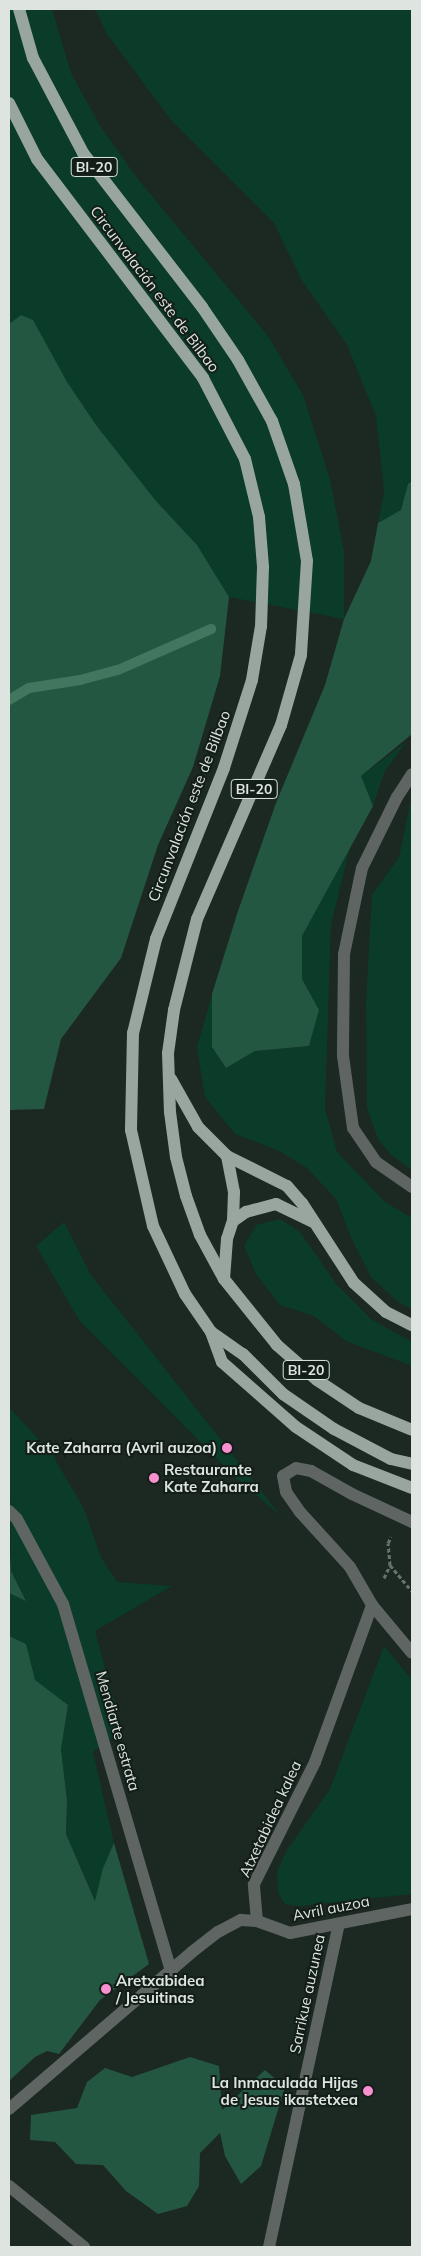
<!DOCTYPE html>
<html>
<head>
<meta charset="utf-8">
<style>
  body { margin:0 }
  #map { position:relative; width:421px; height:2256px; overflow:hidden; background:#1c2822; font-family:Mulish,sans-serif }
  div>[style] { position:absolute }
  .green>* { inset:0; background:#0b3b29 }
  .forest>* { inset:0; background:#245742 }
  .stream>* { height:10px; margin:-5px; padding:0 5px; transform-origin:5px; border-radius:5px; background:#43765f }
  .path>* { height:3px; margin-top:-1.5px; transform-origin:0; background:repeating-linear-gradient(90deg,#68726d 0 4px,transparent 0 6.5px) }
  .lane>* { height:12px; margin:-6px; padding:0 6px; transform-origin:6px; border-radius:6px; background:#5f6562 }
  .street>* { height:12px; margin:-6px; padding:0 6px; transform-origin:6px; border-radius:6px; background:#5f6562 }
  .primary>* { height:12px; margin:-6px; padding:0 6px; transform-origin:6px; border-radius:6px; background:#99a59f }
  .dots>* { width:14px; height:14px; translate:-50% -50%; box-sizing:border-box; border:2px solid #131e19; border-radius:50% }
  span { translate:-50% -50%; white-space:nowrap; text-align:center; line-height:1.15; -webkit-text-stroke:4px #131e19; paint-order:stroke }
  .shield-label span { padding:1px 4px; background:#131e19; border:1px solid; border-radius:4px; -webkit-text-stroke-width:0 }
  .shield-label { font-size:14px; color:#dee5e1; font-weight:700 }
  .street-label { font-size:15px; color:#dee5e1 }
  .poi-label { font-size:15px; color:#dee5e1; font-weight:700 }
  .right { translate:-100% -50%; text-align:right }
  .left { translate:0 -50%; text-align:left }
  .frame { position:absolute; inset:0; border:10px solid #dee5e1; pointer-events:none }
</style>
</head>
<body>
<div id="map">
  <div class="green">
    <i style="clip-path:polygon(9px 9px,52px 9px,71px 73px,99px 124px,137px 178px,268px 336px,303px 395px,330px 479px,344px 551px,344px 619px,229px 597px,197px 545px,156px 501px,96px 425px,21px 315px,9px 324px)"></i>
    <i style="clip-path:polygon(95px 9px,412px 9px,412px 481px,408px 484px,402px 510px,378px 523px,384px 491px,376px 416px,347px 345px,301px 279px,274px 223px,171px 120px,107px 34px)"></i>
    <i style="clip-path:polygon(406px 742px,384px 773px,373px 806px,361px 776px)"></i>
    <i style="clip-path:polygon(412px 794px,412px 1170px,391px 1155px,378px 1139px,367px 1108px,366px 1002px,372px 895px,399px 857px)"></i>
    <i style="clip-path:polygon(351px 843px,331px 925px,325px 1108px,337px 1152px,385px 1202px,412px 1218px,412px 1309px,398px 1302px,371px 1277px,352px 1240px,336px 1199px,307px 1168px,279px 1151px,235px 1134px,205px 1097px,197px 1048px,212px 994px,212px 1047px,226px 1068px,255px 1051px,309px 1046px,319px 1010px,302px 979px,302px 936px)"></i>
    <i style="clip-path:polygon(280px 1219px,300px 1232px,337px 1285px,371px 1319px,412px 1342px,412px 1366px,346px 1341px,314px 1316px,280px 1305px,256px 1274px,244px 1246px,256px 1225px)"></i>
    <i style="clip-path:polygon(64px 1222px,91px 1275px,281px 1516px,237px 1479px,79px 1320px,36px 1246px)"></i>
    <i style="clip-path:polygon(9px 1407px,52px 1454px,84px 1509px,101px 1557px,117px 1582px,172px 1586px,95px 1631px,122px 1730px,93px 1752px,114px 1843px,103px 1868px,96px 1902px,66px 1834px,67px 1801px,61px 1749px,68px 1705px,34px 1680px,26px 1644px,9px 1636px,9px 1593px,26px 1600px,11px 1571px)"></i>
    <i style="clip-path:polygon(384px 1646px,412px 1680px,412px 1894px,300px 1906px,285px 1904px,278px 1893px,277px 1871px,287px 1850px,330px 1789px)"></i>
  </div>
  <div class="forest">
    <i style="clip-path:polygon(21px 315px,33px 320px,67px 382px,96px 425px,156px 501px,197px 545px,229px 597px,220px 676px,193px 767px,158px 845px,121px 958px,61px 1039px,44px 1109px,9px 1110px,9px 324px)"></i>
    <i style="clip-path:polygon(412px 481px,412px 734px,361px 776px,373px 806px,302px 936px,302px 979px,319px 1010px,309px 1046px,255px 1051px,226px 1068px,212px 1047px,212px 994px,238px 911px,276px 803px,325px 685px,344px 619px,371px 561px,378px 523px,401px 510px,408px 484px)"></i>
    <i style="clip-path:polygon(9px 1539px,11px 1571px,26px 1601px,9px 1593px)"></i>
    <i style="clip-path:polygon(9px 1636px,26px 1644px,35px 1680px,68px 1705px,61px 1749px,67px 1801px,66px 1834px,95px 1901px,103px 1868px,114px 1843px,149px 1964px,100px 2000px,59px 2054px,47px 2051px,35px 2057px,9px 2081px)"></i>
    <i style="clip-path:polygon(190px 2057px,219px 2066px,222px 2110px,265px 2070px,285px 2087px,261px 2166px,241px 2184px,225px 2156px,220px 2133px,200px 2153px,199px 2186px,187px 2206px,158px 2214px,126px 2191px,103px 2165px,76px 2164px,55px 2142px,30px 2140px,31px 2115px,77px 2108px,87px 2082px,105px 2068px,132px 2077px)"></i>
  </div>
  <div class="stream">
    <i style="left:9px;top:700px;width:23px;rotate:-31deg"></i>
    <i style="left:29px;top:688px;width:52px;rotate:-8.9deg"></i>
    <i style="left:80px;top:680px;width:39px;rotate:-15deg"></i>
    <i style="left:118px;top:670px;width:102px;rotate:-23.8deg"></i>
  </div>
  <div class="path">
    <i style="left:390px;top:1565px;width:22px;rotate:-95deg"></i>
    <i style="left:388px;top:1543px;width:7px;rotate:-63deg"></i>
    <i style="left:384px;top:1578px;width:14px;rotate:-65deg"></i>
    <i style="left:390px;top:1565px;width:34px;rotate:50deg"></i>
  </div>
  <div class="lane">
    <i style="left:9px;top:1511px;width:11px;rotate:45deg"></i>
    <i style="left:17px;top:1519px;width:97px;rotate:61.6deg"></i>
    <i style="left:63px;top:1604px;width:384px;rotate:73.6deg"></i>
    <i style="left:9px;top:2186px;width:97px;rotate:39.1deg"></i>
  </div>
  <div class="street">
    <i style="left:412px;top:774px;width:27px;rotate:123deg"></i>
    <i style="left:397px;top:797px;width:79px;rotate:116.2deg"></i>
    <i style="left:362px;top:868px;width:88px;rotate:101.8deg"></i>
    <i style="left:344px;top:954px;width:102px;rotate:90.6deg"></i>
    <i style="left:343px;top:1056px;width:73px;rotate:82.1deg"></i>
    <i style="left:353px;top:1128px;width:41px;rotate:55.9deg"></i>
    <i style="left:376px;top:1162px;width:44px;rotate:34.8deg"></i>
    <i style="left:412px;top:1522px;width:66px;rotate:-155deg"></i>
    <i style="left:352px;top:1494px;width:47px;rotate:-150.7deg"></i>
    <i style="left:311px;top:1471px;width:15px;rotate:-169deg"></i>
    <i style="left:296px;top:1468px;width:15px;rotate:148deg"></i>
    <i style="left:283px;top:1476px;width:16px;rotate:79deg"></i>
    <i style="left:286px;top:1492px;width:24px;rotate:55deg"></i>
    <i style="left:300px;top:1512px;width:74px;rotate:47.7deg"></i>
    <i style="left:350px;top:1567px;width:44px;rotate:59.9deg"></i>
    <i style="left:372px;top:1605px;width:62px;rotate:50.2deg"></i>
    <i style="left:257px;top:1921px;width:37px;rotate:-95deg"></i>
    <i style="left:254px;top:1884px;width:136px;rotate:-63.4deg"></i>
    <i style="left:315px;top:1762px;width:167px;rotate:-70deg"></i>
    <i style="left:9px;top:2109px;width:241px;rotate:-40.6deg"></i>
    <i style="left:192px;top:1952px;width:33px;rotate:-38deg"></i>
    <i style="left:218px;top:1932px;width:26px;rotate:-28deg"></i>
    <i style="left:241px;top:1920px;width:16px;rotate:4deg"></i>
    <i style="left:257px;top:1921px;width:35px;rotate:20deg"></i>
    <i style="left:290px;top:1933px;width:124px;rotate:-11.1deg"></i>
    <i style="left:269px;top:2247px;width:331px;rotate:-77.8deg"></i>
  </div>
  <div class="primary">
    <i style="left:19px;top:9px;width:51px;rotate:74.1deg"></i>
    <i style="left:33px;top:58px;width:107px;rotate:62.2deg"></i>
    <i style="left:83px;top:153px;width:195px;rotate:52.3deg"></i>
    <i style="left:202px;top:307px;width:64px;rotate:55.8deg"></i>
    <i style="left:238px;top:360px;width:70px;rotate:60.9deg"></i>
    <i style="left:272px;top:421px;width:67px;rotate:70.8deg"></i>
    <i style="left:294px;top:484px;width:78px;rotate:80.4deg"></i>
    <i style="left:307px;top:561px;width:94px;rotate:93.7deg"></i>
    <i style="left:301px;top:655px;width:73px;rotate:105.9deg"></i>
    <i style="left:281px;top:725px;width:211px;rotate:113.4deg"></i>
    <i style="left:197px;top:919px;width:94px;rotate:104.2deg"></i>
    <i style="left:174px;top:1010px;width:43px;rotate:97.9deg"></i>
    <i style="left:168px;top:1053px;width:59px;rotate:88.1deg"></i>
    <i style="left:170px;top:1112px;width:45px;rotate:82.4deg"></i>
    <i style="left:176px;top:1157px;width:40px;rotate:75.6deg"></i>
    <i style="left:186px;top:1196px;width:41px;rotate:70.3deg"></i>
    <i style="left:200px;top:1235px;width:50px;rotate:61.4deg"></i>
    <i style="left:224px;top:1279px;width:85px;rotate:51.2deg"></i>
    <i style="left:277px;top:1345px;width:53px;rotate:41.2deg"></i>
    <i style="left:317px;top:1380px;width:50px;rotate:33.7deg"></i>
    <i style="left:359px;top:1408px;width:57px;rotate:22.5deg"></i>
    <i style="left:9px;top:103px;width:63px;rotate:63.4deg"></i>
    <i style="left:37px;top:159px;width:275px;rotate:52.8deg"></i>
    <i style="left:203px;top:378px;width:91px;rotate:62.6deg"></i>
    <i style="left:245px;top:459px;width:60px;rotate:76.4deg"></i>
    <i style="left:259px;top:517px;width:50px;rotate:85.4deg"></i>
    <i style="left:263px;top:567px;width:59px;rotate:91.9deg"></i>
    <i style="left:261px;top:626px;width:55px;rotate:99.5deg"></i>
    <i style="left:252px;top:680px;width:92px;rotate:107.7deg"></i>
    <i style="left:224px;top:768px;width:184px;rotate:111.7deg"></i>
    <i style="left:156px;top:939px;width:97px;rotate:103.7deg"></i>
    <i style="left:133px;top:1033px;width:97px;rotate:91.2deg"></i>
    <i style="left:131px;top:1130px;width:98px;rotate:77.1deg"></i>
    <i style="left:153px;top:1226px;width:75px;rotate:64.8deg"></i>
    <i style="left:185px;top:1294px;width:46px;rotate:55.6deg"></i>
    <i style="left:211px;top:1332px;width:39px;rotate:35deg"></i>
    <i style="left:243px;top:1354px;width:57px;rotate:45deg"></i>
    <i style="left:283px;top:1394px;width:62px;rotate:34.5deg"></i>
    <i style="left:334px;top:1429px;width:64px;rotate:27.8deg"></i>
    <i style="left:391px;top:1459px;width:22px;rotate:13deg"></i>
    <i style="left:171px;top:1079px;width:55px;rotate:60.6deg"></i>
    <i style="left:198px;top:1127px;width:41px;rotate:45deg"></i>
    <i style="left:227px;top:1156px;width:67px;rotate:26.6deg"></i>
    <i style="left:287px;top:1186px;width:23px;rotate:49deg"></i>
    <i style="left:302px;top:1203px;width:95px;rotate:57deg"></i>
    <i style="left:354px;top:1283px;width:43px;rotate:42.2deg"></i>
    <i style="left:386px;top:1312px;width:29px;rotate:27deg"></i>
    <i style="left:227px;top:1156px;width:37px;rotate:79deg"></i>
    <i style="left:234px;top:1192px;width:29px;rotate:92deg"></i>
    <i style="left:224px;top:1279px;width:40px;rotate:-85.7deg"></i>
    <i style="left:227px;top:1239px;width:19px;rotate:-72deg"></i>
    <i style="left:233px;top:1221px;width:16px;rotate:-35deg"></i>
    <i style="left:246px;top:1212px;width:31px;rotate:-15deg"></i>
    <i style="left:276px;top:1204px;width:41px;rotate:25.9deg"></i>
    <i style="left:211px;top:1332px;width:32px;rotate:70deg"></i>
    <i style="left:222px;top:1362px;width:98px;rotate:41.3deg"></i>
    <i style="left:296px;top:1427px;width:69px;rotate:33.7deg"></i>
    <i style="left:353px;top:1465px;width:63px;rotate:21.3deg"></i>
  </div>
  <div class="dots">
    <i style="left:227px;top:1448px;background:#f790ce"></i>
    <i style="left:154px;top:1478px;background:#f790ce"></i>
    <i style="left:106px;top:1989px;background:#f790ce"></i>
    <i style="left:368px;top:2091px;background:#f790ce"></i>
  </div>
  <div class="shield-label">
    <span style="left:94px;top:167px">BI-20</span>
    <span style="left:254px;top:789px">BI-20</span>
    <span style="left:306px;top:1370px">BI-20</span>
  </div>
  <div class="street-label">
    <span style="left:155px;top:289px;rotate:53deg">Circunvalación este de Bilbao</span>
    <span style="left:189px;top:806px;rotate:-69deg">Circunvalación este de Bilbao</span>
    <span style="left:118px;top:1731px;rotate:74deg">Mendiarte estrata</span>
    <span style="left:270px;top:1819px;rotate:-65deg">Atxetabidea kalea</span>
    <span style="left:331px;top:1908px;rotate:-11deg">Avril auzoa</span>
    <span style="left:307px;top:1994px;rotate:-78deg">Sarrikue auzunea</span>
  </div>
  <div class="poi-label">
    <span class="right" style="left:217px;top:1448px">Kate Zaharra (Avril auzoa)</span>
    <span class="left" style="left:164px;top:1478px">Restaurante<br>Kate Zaharra</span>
    <span class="left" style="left:116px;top:1989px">Aretxabidea<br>/ Jesuitinas</span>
    <span class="right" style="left:358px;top:2091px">La Inmaculada Hijas<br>de Jesus ikastetxea</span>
  </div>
  <div class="frame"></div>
</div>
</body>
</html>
